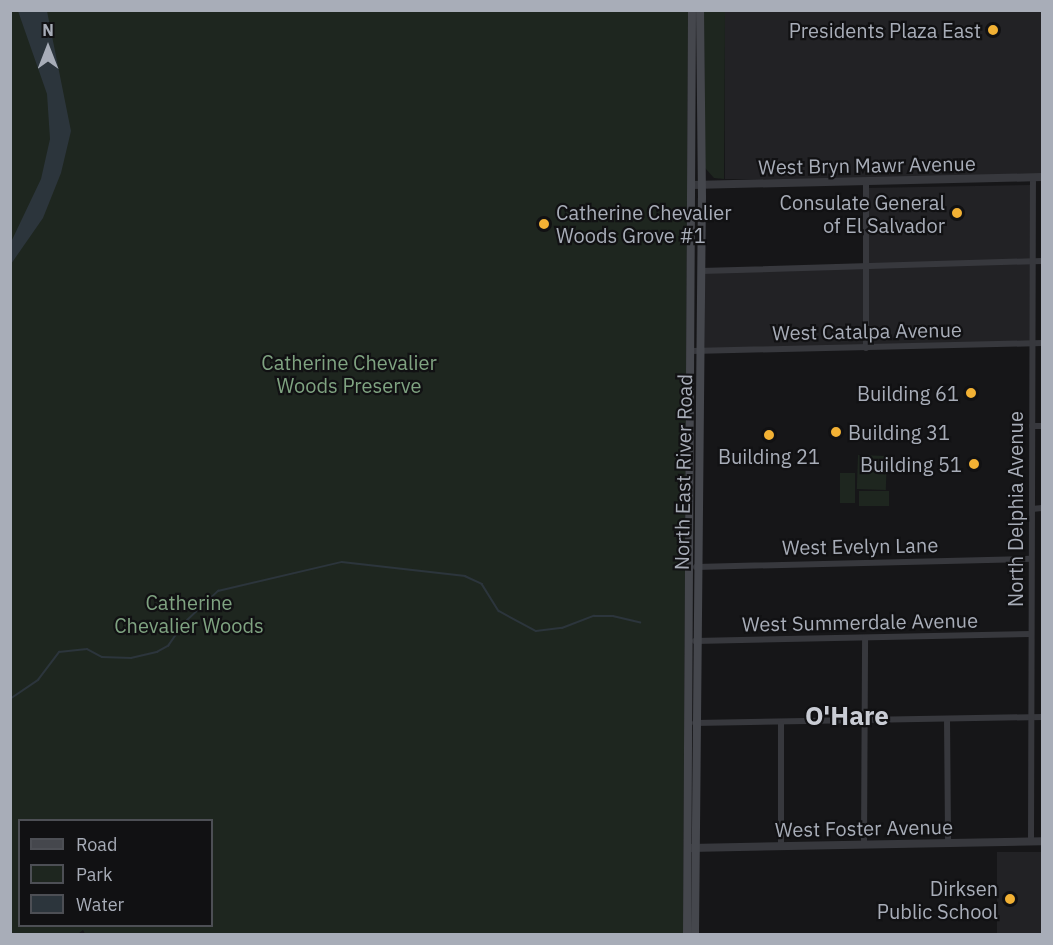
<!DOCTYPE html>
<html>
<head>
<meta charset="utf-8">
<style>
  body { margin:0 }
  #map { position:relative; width:1053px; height:945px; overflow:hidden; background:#161618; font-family:"IBM Plex Sans",sans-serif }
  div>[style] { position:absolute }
  .built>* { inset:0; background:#222225; transform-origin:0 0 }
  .green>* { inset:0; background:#1e261f; transform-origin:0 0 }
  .water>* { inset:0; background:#2c353c }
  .stream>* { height:1.5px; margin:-0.75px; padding:0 0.75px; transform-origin:0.75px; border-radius:0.75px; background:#2c353c }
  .minor>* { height:6px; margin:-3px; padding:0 3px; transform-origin:3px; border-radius:3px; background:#37383d }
  .tertiary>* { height:8px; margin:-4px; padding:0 4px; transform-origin:4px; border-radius:4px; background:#37383d }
  .secondary>* { height:8px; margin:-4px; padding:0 4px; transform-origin:4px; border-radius:4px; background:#45474d }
  .dots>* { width:16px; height:16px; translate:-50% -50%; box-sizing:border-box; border:3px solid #111113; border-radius:50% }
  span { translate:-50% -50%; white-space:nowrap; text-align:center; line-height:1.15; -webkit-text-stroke:4.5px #111113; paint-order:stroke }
  .poi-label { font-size:20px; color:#a8adb8 }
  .right { translate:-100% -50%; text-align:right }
  .left { translate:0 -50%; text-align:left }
  .street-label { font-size:20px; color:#a8adb8 }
  .park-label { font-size:20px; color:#7fa381 }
  .district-label { font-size:26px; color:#c9ccd4; font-weight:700 }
  .frame { position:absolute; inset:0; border:12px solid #a8adb8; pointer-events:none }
  .legend { position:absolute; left:18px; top:819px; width:195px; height:108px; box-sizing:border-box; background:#111113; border:2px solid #4d4f55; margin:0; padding:8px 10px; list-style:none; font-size:18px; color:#a8adb8 }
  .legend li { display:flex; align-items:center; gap:12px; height:30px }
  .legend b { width:30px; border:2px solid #4d4f55 }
  .north { position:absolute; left:18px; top:18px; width:60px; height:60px; -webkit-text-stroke:4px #111113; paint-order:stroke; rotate:0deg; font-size:16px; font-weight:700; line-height:24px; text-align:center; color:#a8adb8 }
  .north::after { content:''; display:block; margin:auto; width:21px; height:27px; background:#a8adb8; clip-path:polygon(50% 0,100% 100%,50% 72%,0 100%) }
</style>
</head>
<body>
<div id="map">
  <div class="built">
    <i style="left:725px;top:11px;width:317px;height:168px"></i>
    <i style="clip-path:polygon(1031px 185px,1032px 343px,705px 350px,705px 271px,867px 267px,866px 188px)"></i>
    <i style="left:997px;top:852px;width:45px;height:82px"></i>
  </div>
  <div class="green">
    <i style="clip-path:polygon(evenodd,10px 11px,688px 11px,683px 934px,85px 934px,83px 930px,78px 934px,11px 934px,10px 11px,20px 820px,212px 820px,212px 926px,20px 926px,20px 820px)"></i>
    <i style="clip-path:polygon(704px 11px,725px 11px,724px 179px,714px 178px,705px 168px)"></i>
    <i style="left:858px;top:455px;width:29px;height:34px;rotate:2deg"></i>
    <i style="left:840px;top:473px;width:15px;height:30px"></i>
    <i style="left:889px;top:491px;width:15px;height:30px;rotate:90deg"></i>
  </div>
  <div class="water">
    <i style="clip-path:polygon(18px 11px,47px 11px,71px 131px,61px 173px,43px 218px,11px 264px,11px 242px,41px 179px,50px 139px,47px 94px)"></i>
  </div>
  <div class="stream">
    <i style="left:10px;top:699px;width:34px;rotate:-34deg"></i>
    <i style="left:38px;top:680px;width:35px;rotate:-53deg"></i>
    <i style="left:59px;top:652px;width:28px;rotate:-6deg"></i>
    <i style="left:87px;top:649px;width:17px;rotate:28deg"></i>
    <i style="left:102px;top:657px;width:29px;rotate:2deg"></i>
    <i style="left:131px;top:658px;width:27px;rotate:-13deg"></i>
    <i style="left:157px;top:652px;width:13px;rotate:-29deg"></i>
    <i style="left:168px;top:646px;width:28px;rotate:-55deg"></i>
    <i style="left:184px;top:623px;width:47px;rotate:-43.3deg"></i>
    <i style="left:218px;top:591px;width:127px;rotate:-13.2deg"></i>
    <i style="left:342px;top:562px;width:124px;rotate:6.5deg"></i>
    <i style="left:465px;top:576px;width:19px;rotate:25deg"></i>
    <i style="left:482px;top:584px;width:32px;rotate:58deg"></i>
    <i style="left:499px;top:611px;width:42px;rotate:28.4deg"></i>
    <i style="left:536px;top:631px;width:26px;rotate:-7deg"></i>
    <i style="left:562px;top:628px;width:34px;rotate:-21deg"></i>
    <i style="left:594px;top:616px;width:19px"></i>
    <i style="left:613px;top:616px;width:28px;rotate:13deg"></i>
  </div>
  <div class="minor">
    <i style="left:866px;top:181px;width:167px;rotate:90deg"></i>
    <i style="left:701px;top:271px;width:341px;rotate:-1.7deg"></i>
    <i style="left:692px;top:351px;width:350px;rotate:-1.3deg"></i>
    <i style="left:1032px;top:426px;width:10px"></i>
    <i style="left:1032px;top:509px;width:10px;rotate:-6deg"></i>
    <i style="left:696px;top:567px;width:335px;rotate:-1.4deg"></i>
    <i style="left:695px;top:641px;width:336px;rotate:-1.2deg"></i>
    <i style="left:947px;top:719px;width:124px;rotate:89.5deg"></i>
    <i style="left:695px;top:723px;width:347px;rotate:-1deg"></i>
    <i style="left:781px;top:723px;width:124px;rotate:90deg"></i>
    <i style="left:1031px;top:841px;width:664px;rotate:-89.83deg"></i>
    <i style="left:864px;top:845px;width:207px;rotate:-89.7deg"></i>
  </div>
  <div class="tertiary">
    <i style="left:692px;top:185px;width:350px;rotate:-1.3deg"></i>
    <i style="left:690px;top:848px;width:352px;rotate:-1.1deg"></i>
  </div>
  <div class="secondary">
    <i style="left:687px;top:934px;width:924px;rotate:-89.69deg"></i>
    <i style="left:695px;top:934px;width:736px;rotate:-89.46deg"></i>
    <i style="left:702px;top:198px;width:188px;rotate:-90.6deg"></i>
  </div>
  <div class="dots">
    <i style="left:993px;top:30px;background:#f2b134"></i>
    <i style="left:957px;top:213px;background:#f2b134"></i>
    <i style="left:544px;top:224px;background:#f2b134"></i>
    <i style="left:971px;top:393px;background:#f2b134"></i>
    <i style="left:836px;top:432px;background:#f2b134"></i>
    <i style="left:769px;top:435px;background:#f2b134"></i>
    <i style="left:974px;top:464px;background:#f2b134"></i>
    <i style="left:1010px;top:899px;background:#f2b134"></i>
  </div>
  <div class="poi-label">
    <span class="right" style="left:981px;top:30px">Presidents Plaza East</span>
    <span class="right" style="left:945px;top:214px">Consulate General<br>of El Salvador</span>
    <span class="left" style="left:556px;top:224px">Catherine Chevalier<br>Woods Grove #1</span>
    <span class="right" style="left:959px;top:393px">Building 61</span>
    <span class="left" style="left:848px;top:432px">Building 31</span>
    <span style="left:769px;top:456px">Building 21</span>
    <span class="right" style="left:962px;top:464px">Building 51</span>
    <span class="right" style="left:998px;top:900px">Dirksen<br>Public School</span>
  </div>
  <div class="street-label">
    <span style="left:867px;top:165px;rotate:-1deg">West Bryn Mawr Avenue</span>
    <span style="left:867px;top:331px;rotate:-1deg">West Catalpa Avenue</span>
    <span style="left:683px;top:472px;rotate:-89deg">North East River Road</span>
    <span style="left:1015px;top:509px;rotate:-90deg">North Delphia Avenue</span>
    <span style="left:860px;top:546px;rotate:-1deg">West Evelyn Lane</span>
    <span style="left:860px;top:622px;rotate:-1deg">West Summerdale Avenue</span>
    <span style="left:864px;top:828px;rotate:-1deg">West Foster Avenue</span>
  </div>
  <div class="park-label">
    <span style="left:349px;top:374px">Catherine Chevalier<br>Woods Preserve</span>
    <span style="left:189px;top:614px">Catherine<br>Chevalier Woods</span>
  </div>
  <div class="district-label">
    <span style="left:847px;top:716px">O'Hare</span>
  </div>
  <div class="frame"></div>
  <ul class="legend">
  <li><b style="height:8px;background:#45474d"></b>Road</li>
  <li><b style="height:16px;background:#1e261f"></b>Park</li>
  <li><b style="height:16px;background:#2c353c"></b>Water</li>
  </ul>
  <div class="north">N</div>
</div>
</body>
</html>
